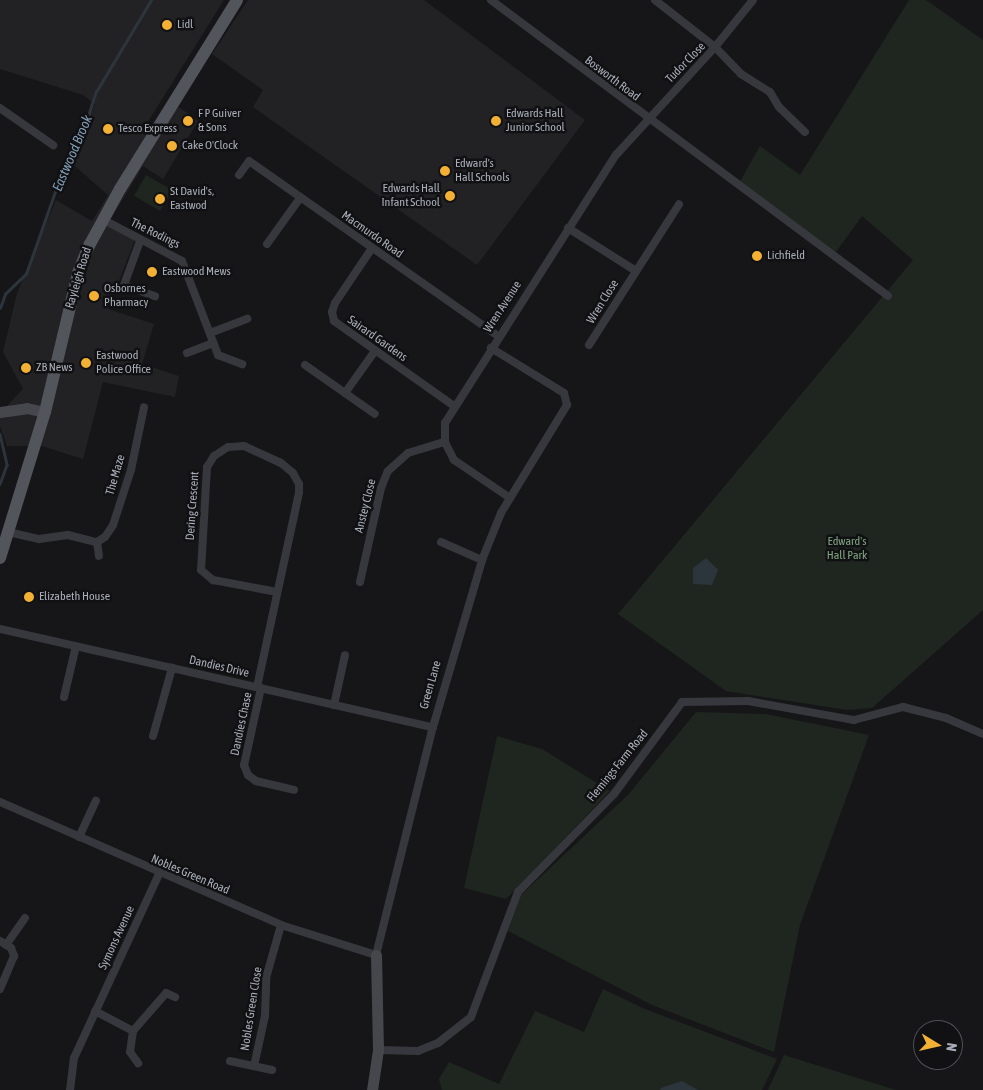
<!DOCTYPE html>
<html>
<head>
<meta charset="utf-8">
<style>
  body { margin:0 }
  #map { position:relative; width:983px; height:1090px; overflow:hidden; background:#161618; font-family:"Asap Condensed",sans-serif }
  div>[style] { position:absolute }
  .built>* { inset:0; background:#222225 }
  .green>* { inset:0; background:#1e261f; transform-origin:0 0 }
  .water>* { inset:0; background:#2c353c }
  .stream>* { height:2.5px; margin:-1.25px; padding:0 1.25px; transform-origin:1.25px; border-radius:1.25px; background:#2c353c }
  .street>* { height:8px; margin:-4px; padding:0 4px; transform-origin:4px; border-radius:4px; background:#37383d }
  .secondary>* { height:11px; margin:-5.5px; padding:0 5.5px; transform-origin:5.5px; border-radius:5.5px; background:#45474d }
  .primary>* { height:12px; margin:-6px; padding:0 6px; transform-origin:6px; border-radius:6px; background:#53555c }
  .dots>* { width:14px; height:14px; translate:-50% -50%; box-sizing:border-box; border:2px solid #111113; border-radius:50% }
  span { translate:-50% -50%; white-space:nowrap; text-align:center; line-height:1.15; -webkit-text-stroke:5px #111113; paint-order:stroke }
  .poi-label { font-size:12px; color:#a8adb8 }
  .left { translate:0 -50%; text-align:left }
  .right { translate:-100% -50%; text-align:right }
  .street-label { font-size:12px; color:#a8adb8 }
  .park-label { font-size:12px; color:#7fa381 }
  .water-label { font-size:14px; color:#7f9bb3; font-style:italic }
  .north { position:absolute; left:913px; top:1020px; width:50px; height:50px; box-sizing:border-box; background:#111113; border:1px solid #4d4f55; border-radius:50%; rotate:99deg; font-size:14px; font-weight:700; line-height:20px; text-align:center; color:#a8adb8 }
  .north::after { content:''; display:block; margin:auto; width:18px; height:22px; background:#f2b134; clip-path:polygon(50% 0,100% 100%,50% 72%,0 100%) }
</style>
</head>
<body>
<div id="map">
  <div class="built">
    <i style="clip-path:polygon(0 0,224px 0,144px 128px,179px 107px,198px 121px,163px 179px,143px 166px,109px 222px,136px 237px,108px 309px,154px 324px,142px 364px,179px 376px,175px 397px,103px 382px,83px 459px,42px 446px,7px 446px,0 426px,0 413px,23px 389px,3px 352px,17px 293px,56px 200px,92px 221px,108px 195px,68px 160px,95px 104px,83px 95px,0 69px)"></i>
    <i style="clip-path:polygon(248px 0,424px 0,585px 120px,477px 265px,253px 107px,263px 90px,212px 54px)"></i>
  </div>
  <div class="green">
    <i style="clip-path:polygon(909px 0,926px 0,983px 40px,983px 610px,872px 708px,847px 710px,726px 691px,618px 614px,913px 260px,862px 216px,833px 256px,738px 185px,760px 146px,800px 175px)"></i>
    <i style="left:146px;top:175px;width:30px;height:24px;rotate:30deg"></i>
    <i style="clip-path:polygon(696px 712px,766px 714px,869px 735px,800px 925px,774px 1052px,652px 1005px,508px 931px,521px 895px,628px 795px)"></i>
    <i style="clip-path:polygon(497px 736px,542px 749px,610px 791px,506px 899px,464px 888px)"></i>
    <i style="clip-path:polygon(603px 989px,645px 1009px,777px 1059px,762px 1090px,442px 1090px,439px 1079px,449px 1062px,499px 1084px,535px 1011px,584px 1032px)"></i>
    <i style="clip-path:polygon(784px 1055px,896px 1090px,768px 1090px)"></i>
  </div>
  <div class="water">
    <i style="clip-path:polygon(706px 558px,718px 570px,712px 585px,693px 584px,693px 568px)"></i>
    <i style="clip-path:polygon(682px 1081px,698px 1090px,660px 1090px,661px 1088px)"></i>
  </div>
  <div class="stream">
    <i style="left:0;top:308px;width:15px;rotate:-70deg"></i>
    <i style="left:5px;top:294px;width:29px;rotate:-44deg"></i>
    <i style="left:26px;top:274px;width:108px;rotate:-70.6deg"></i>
    <i style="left:62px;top:172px;width:55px;rotate:-64.4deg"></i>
    <i style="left:86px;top:122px;width:32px;rotate:-72deg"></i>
    <i style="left:96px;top:92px;width:107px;rotate:-59.1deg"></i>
    <i style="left:0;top:434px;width:32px;rotate:77deg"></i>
    <i style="left:7px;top:465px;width:20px;rotate:110deg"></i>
  </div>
  <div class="street">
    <i style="left:491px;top:0;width:495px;rotate:36.7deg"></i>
    <i style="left:655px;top:0;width:76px;rotate:38.1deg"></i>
    <i style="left:715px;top:47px;width:60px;rotate:-51deg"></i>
    <i style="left:0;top:108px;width:65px;rotate:34.9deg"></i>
    <i style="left:239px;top:175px;width:17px;rotate:-54deg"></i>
    <i style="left:249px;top:161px;width:304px;rotate:35.1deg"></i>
    <i style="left:102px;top:219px;width:90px;rotate:27.7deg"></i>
    <i style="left:182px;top:261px;width:101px;rotate:69deg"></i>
    <i style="left:218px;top:355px;width:26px;rotate:21deg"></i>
    <i style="left:568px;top:228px;width:80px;rotate:32.3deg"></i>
    <i style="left:140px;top:241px;width:47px;rotate:110deg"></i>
    <i style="left:124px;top:285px;width:33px;rotate:20deg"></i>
    <i style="left:267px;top:244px;width:57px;rotate:-54.3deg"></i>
    <i style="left:372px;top:248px;width:66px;rotate:123.9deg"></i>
    <i style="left:335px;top:303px;width:9px;rotate:108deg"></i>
    <i style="left:332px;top:312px;width:9px;rotate:77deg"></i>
    <i style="left:334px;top:321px;width:147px;rotate:35.3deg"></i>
    <i style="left:210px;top:333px;width:40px;rotate:-21deg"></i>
    <i style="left:589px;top:345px;width:167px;rotate:-57.4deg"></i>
    <i style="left:187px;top:353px;width:28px;rotate:-21deg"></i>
    <i style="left:305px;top:365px;width:85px;rotate:35deg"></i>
    <i style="left:345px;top:393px;width:52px;rotate:-54.5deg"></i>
    <i style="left:510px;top:498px;width:68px;rotate:-145.8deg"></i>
    <i style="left:454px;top:460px;width:20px;rotate:-117deg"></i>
    <i style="left:445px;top:442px;width:19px;rotate:-90deg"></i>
    <i style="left:445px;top:423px;width:318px;rotate:-57.5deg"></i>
    <i style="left:616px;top:155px;width:147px;rotate:-47.5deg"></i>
    <i style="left:715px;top:47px;width:37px;rotate:46deg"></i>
    <i style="left:741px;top:74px;width:34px;rotate:32deg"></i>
    <i style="left:770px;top:92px;width:17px;rotate:59deg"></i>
    <i style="left:779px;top:107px;width:36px;rotate:44deg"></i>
    <i style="left:8px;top:532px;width:32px;rotate:13deg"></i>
    <i style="left:39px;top:539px;width:29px;rotate:-8deg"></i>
    <i style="left:68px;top:535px;width:30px;rotate:14deg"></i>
    <i style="left:97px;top:542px;width:9px;rotate:-32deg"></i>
    <i style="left:105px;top:537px;width:14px;rotate:-56deg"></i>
    <i style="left:113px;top:525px;width:58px;rotate:-71.9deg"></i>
    <i style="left:131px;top:470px;width:64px;rotate:-78.3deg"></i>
    <i style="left:97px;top:542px;width:14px;rotate:82deg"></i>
    <i style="left:441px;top:542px;width:45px;rotate:23.7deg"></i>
    <i style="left:360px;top:582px;width:96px;rotate:-77.4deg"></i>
    <i style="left:381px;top:488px;width:18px;rotate:-68deg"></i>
    <i style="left:388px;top:471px;width:27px;rotate:-42deg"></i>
    <i style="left:408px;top:453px;width:39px;rotate:-17deg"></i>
    <i style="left:0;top:629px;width:444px;rotate:12.8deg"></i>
    <i style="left:257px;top:687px;width:199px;rotate:-77.8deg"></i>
    <i style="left:299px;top:492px;width:8px;rotate:-90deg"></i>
    <i style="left:299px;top:484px;width:13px;rotate:-119deg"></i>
    <i style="left:293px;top:473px;width:16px;rotate:-140deg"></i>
    <i style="left:281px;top:463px;width:41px;rotate:-155.3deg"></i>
    <i style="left:244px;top:446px;width:16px;rotate:176deg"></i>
    <i style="left:228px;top:447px;width:17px;rotate:147deg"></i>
    <i style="left:214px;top:456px;width:13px;rotate:122deg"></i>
    <i style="left:207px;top:467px;width:103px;rotate:93.3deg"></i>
    <i style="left:201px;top:570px;width:16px;rotate:40deg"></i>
    <i style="left:213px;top:580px;width:65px;rotate:10.6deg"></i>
    <i style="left:261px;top:688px;width:79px;rotate:102.4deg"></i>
    <i style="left:244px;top:765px;width:11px;rotate:68deg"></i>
    <i style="left:248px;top:775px;width:10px;rotate:37deg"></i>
    <i style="left:256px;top:781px;width:39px;rotate:13deg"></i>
    <i style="left:64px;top:697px;width:52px;rotate:-76.8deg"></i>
    <i style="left:334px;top:705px;width:51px;rotate:-77.6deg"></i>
    <i style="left:153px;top:736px;width:71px;rotate:-74.4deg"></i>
    <i style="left:0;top:802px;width:307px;rotate:23.6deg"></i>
    <i style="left:281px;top:925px;width:100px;rotate:17.5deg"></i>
    <i style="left:376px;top:955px;width:235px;rotate:-76deg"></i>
    <i style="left:433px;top:727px;width:174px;rotate:-73.6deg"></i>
    <i style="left:482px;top:560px;width:51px;rotate:-68deg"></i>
    <i style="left:501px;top:513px;width:127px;rotate:-58.6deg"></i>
    <i style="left:567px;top:405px;width:12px;rotate:-104deg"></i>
    <i style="left:564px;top:393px;width:86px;rotate:-148.3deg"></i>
    <i style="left:79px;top:837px;width:40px;rotate:-65deg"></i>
    <i style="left:0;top:941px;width:13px;rotate:32deg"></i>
    <i style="left:11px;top:948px;width:9px;rotate:69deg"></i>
    <i style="left:14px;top:956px;width:36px;rotate:113deg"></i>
    <i style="left:6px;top:945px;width:33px;rotate:-55deg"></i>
    <i style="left:95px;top:1011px;width:43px;rotate:27.8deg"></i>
    <i style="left:133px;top:1031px;width:50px;rotate:-49deg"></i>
    <i style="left:166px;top:993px;width:10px;rotate:24deg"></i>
    <i style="left:133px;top:1031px;width:21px;rotate:98deg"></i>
    <i style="left:130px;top:1052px;width:14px;rotate:54deg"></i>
    <i style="left:378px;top:1050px;width:40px;rotate:1.4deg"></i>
    <i style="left:418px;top:1051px;width:22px;rotate:-22deg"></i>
    <i style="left:438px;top:1043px;width:42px;rotate:-38.2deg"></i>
    <i style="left:471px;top:1017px;width:134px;rotate:-69.4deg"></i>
    <i style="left:518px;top:892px;width:137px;rotate:-45.6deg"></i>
    <i style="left:614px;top:794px;width:114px;rotate:-53.5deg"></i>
    <i style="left:682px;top:702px;width:66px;rotate:-0.9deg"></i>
    <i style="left:748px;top:701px;width:108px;rotate:10.2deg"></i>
    <i style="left:854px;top:720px;width:51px;rotate:-14.9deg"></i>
    <i style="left:903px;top:707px;width:44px;rotate:14.3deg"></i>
    <i style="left:946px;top:718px;width:40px;rotate:23.4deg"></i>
    <i style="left:230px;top:1061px;width:43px;rotate:12.1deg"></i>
    <i style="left:254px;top:1066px;width:51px;rotate:-77.6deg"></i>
    <i style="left:265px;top:1016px;width:38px;rotate:-88deg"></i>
    <i style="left:266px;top:978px;width:55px;rotate:-74.2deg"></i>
    <i style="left:70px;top:1090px;width:32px;rotate:-83deg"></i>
    <i style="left:74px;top:1058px;width:203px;rotate:-65.2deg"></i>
  </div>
  <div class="secondary">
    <i style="left:0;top:412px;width:27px;rotate:-8deg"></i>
    <i style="left:27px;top:408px;width:18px;rotate:13deg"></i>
    <i style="left:372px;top:1090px;width:40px;rotate:-81.5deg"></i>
    <i style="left:378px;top:1050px;width:95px;rotate:-91.2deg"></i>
  </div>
  <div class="primary">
    <i style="left:0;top:558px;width:153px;rotate:-72.9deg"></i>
    <i style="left:45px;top:412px;width:143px;rotate:-76.6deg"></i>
    <i style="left:78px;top:273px;width:31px;rotate:-68deg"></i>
    <i style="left:90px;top:244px;width:63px;rotate:-61.4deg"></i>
    <i style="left:120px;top:189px;width:222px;rotate:-58.2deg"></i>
  </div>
  <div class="dots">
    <i style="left:167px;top:25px;background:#f2b134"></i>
    <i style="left:188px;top:121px;background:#f2b134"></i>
    <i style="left:496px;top:121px;background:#f2b134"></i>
    <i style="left:108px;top:129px;background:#f2b134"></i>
    <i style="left:172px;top:146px;background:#f2b134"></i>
    <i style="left:445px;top:171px;background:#f2b134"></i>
    <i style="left:450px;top:196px;background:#f2b134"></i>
    <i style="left:160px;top:199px;background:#f2b134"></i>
    <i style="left:757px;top:256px;background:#f2b134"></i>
    <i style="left:152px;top:272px;background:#f2b134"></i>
    <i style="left:94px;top:296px;background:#f2b134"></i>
    <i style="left:86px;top:363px;background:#f2b134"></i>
    <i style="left:26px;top:368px;background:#f2b134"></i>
    <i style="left:29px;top:597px;background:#f2b134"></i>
  </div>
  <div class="poi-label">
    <span class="left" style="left:177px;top:25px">Lidl</span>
    <span class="left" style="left:198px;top:121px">F P Guiver<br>&amp; Sons</span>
    <span class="left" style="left:506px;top:121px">Edwards Hall<br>Junior School</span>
    <span class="left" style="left:118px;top:129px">Tesco Express</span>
    <span class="left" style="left:182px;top:146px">Cake O'Clock</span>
    <span class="left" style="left:455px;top:171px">Edward's<br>Hall Schools</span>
    <span class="right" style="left:440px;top:196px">Edwards Hall<br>Infant School</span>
    <span class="left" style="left:170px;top:199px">St David's,<br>Eastwod</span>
    <span class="left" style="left:767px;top:256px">Lichfield</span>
    <span class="left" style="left:162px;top:272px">Eastwood Mews</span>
    <span class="left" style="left:104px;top:296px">Osbornes<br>Pharmacy</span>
    <span class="left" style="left:96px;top:363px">Eastwood<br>Police Office</span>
    <span class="left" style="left:36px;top:368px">ZB News</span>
    <span class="left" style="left:39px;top:597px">Elizabeth House</span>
  </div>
  <div class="street-label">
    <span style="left:686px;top:63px;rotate:-46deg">Tudor Close</span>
    <span style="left:612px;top:79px;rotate:37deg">Bosworth Road</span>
    <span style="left:155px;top:234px;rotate:26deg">The Rodings</span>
    <span style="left:372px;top:235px;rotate:35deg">Macmurdo Road</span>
    <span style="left:79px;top:278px;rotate:-73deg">Rayleigh Road</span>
    <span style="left:603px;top:302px;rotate:-58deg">Wren Close</span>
    <span style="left:503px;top:307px;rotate:-57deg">Wren Avenue</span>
    <span style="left:377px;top:339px;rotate:35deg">Sairard Gardens</span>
    <span style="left:116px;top:475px;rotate:-74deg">The Maze</span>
    <span style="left:193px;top:506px;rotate:-86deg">Dering Crescent</span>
    <span style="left:366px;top:506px;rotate:-76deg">Anstey Close</span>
    <span style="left:219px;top:667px;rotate:13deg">Dandies Drive</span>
    <span style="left:431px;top:685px;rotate:-74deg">Green Lane</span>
    <span style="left:242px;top:724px;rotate:-78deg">Dandies Chase</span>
    <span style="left:618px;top:766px;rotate:-51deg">Flemings Farm Road</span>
    <span style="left:190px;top:875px;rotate:23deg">Nobles Green Road</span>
    <span style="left:117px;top:938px;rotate:-65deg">Symons Avenue</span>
    <span style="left:252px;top:1009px;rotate:-81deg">Nobles Green Close</span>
  </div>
  <div class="park-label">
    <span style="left:847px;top:549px">Edward's<br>Hall Park</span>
  </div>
  <div class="water-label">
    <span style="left:72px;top:153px;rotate:-67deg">Eastwood Brook</span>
  </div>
  <div class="north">N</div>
</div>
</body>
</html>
